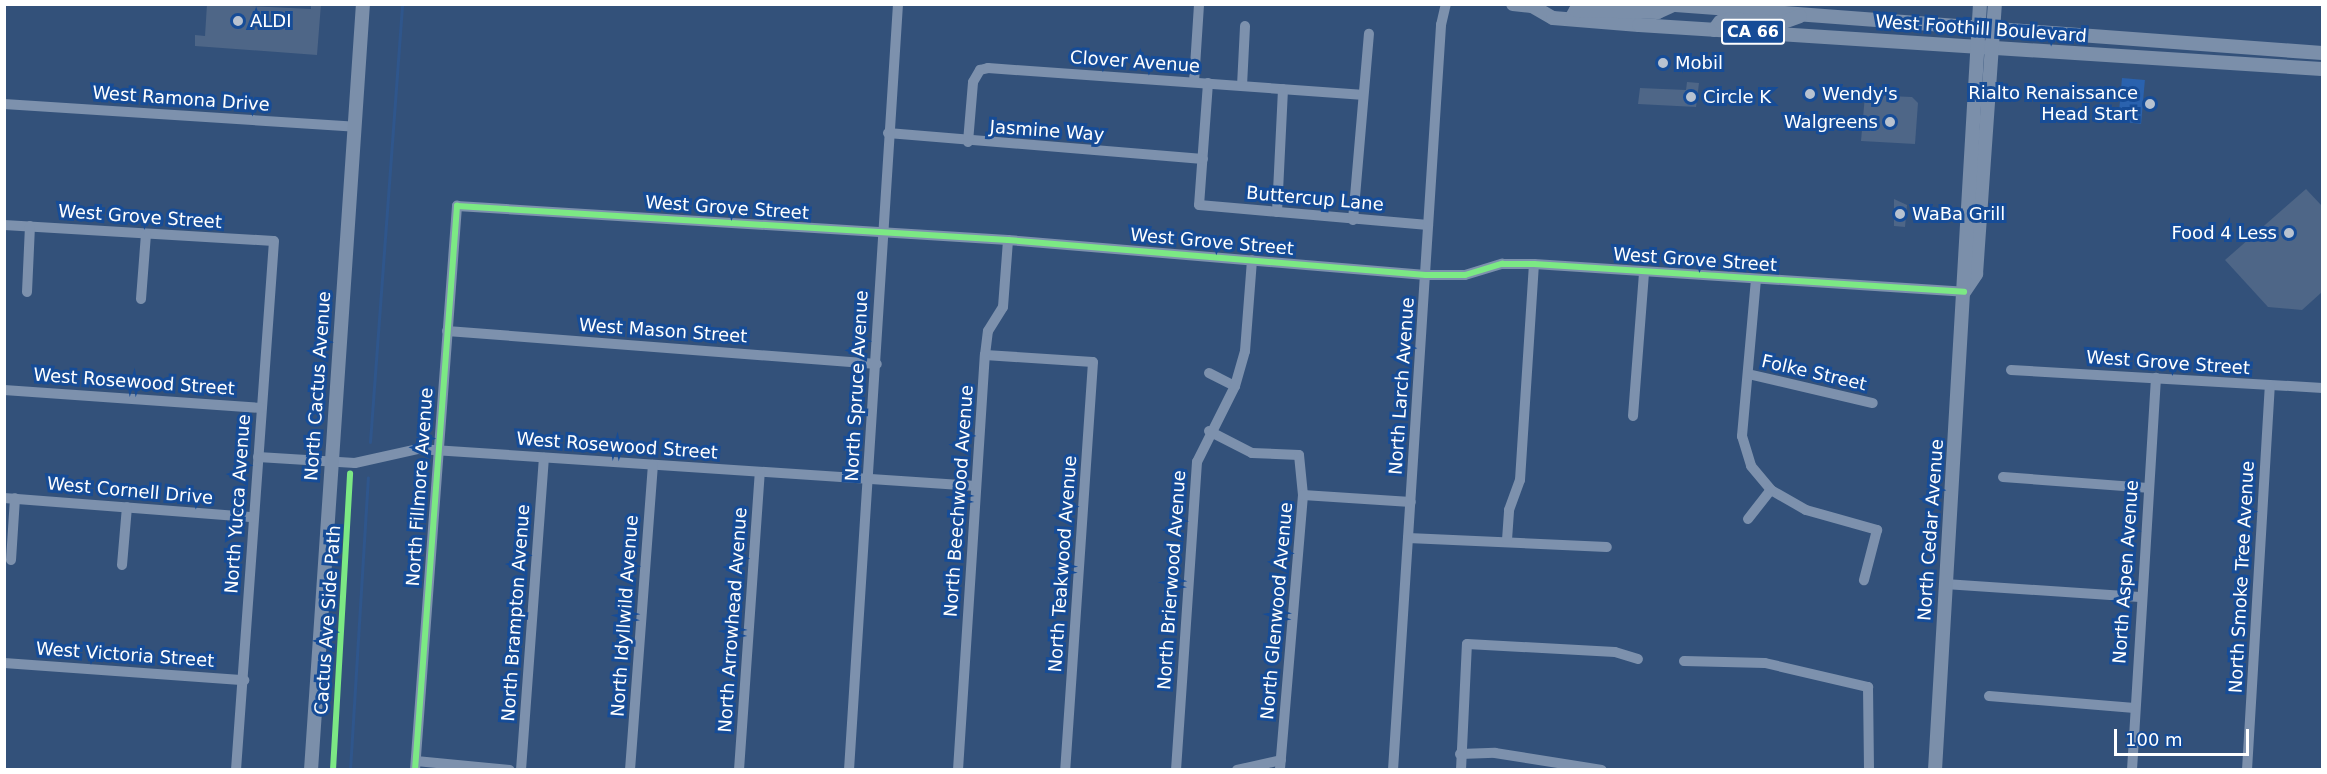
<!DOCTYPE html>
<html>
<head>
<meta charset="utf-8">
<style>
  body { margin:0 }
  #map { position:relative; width:2327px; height:774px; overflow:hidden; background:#33517a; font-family:"DejaVu Sans",sans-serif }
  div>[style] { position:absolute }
  .green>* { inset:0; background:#2a62ae; transform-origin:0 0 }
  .stream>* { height:3px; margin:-1.5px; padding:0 1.5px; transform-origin:1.5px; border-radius:1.5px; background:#2f568c }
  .building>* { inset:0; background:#4e6687 }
  .minor>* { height:10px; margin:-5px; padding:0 5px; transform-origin:5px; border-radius:5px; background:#7d91ad }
  .major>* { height:14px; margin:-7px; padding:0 7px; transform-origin:7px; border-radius:7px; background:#7b8faa }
  .cycleway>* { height:6px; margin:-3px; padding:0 3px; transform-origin:3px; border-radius:3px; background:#7ce984 }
  .dots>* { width:16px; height:16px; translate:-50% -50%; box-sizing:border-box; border:3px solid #164c97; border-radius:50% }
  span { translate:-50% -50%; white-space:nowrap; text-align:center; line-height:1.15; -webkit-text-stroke:6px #164c97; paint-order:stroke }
  .shield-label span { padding:2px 4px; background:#164c97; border:2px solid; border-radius:4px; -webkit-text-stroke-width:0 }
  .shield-label { font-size:16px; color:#fff; font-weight:700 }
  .poi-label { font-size:18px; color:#fff }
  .left { translate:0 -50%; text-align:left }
  .right { translate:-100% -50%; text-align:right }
  .street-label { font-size:18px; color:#fff }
  .frame { position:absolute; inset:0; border:6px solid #fff; pointer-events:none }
  .scale { position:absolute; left:2114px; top:729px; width:135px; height:27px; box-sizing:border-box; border:3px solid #fff; border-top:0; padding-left:8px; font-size:18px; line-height:21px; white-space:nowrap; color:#fff; -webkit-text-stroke:4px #164c97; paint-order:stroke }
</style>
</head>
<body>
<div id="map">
  <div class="green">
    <i style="left:2122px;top:78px;width:23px;height:44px;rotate:5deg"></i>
  </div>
  <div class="stream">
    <i style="left:370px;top:442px;width:439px;rotate:-85.8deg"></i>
    <i style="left:350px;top:770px;width:293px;rotate:-86.5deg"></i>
  </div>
  <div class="building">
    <i style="clip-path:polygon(207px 4px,311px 9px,311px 4px,321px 4px,317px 55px,195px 46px,195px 35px,205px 36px)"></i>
    <i style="clip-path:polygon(1687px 82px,1699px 83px,1696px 107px,1638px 104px,1640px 88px,1686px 90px)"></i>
    <i style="clip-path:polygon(1865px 95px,1912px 97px,1918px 103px,1915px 144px,1861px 141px)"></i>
    <i style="clip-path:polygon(2306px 189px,2322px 206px,2322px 292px,2302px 310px,2268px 307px,2225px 260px)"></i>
    <i style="clip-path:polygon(1894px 199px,1907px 205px,1905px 227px,1894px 226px)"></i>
  </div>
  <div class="minor">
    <i style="left:1194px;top:82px;width:78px;rotate:-86.3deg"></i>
    <i style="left:1208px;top:83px;width:122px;rotate:94.2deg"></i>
    <i style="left:1199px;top:205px;width:230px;rotate:5deg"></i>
    <i style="left:1242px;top:86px;width:60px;rotate:-87.1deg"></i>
    <i style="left:4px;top:104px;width:352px;rotate:3.7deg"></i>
    <i style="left:888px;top:133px;width:316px;rotate:4.7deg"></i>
    <i style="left:968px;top:142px;width:60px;rotate:-85.2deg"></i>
    <i style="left:973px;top:82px;width:14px;rotate:-60deg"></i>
    <i style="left:980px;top:70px;width:8px;rotate:-14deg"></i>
    <i style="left:988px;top:68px;width:374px;rotate:4.1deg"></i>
    <i style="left:1277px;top:212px;width:123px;rotate:-87.2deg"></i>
    <i style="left:1353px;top:220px;width:187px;rotate:-85.1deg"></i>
    <i style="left:4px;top:225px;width:270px;rotate:3.4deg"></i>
    <i style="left:274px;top:241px;width:530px;rotate:94.11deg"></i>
    <i style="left:1756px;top:279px;width:158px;rotate:95.1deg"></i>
    <i style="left:1742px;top:436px;width:31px;rotate:73deg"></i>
    <i style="left:1751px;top:466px;width:31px;rotate:50deg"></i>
    <i style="left:1771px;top:490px;width:40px;rotate:29.7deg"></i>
    <i style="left:1806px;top:510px;width:74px;rotate:15.7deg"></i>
    <i style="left:1877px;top:530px;width:52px;rotate:104.6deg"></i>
    <i style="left:27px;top:292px;width:66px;rotate:-87.4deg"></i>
    <i style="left:141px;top:299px;width:65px;rotate:-85.6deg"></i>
    <i style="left:447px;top:331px;width:431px;rotate:4.4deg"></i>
    <i style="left:985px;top:355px;width:108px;rotate:3.7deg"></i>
    <i style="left:1093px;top:362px;width:409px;rotate:93.9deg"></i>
    <i style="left:2011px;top:370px;width:312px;rotate:3.3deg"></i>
    <i style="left:1209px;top:373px;width:29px;rotate:27deg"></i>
    <i style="left:1748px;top:374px;width:128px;rotate:13.1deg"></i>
    <i style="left:4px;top:390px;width:258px;rotate:4deg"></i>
    <i style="left:1633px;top:416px;width:144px;rotate:-85.6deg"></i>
    <i style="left:1209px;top:431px;width:48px;rotate:27.1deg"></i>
    <i style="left:1252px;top:453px;width:47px;rotate:2.4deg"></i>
    <i style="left:1299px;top:455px;width:40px;rotate:84.3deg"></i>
    <i style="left:1303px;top:495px;width:276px;rotate:94.8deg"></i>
    <i style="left:258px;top:457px;width:97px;rotate:3.5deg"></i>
    <i style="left:355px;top:463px;width:65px;rotate:-12.5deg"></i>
    <i style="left:418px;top:449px;width:559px;rotate:3.79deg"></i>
    <i style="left:2003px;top:477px;width:145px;rotate:4.3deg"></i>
    <i style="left:1303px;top:495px;width:108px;rotate:3.7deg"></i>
    <i style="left:4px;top:498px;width:250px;rotate:4.4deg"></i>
    <i style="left:1748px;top:519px;width:37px;rotate:-52deg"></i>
    <i style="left:1408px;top:538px;width:199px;rotate:2.6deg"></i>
    <i style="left:1507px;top:540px;width:30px;rotate:-86deg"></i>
    <i style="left:1509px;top:510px;width:32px;rotate:-70deg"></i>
    <i style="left:1520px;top:480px;width:216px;rotate:-86.3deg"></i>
    <i style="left:11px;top:560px;width:62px;rotate:-86.3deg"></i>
    <i style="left:122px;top:565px;width:58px;rotate:-85.1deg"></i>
    <i style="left:1945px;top:584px;width:195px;rotate:3.8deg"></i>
    <i style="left:1684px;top:661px;width:81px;rotate:1.4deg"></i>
    <i style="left:1765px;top:663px;width:106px;rotate:13.1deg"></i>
    <i style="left:1868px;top:687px;width:83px;rotate:89.3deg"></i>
    <i style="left:4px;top:663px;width:241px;rotate:4.1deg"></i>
    <i style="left:1989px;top:696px;width:146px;rotate:4.7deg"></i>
    <i style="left:1460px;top:754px;width:35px;rotate:-2deg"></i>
    <i style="left:1495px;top:753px;width:108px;rotate:9deg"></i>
    <i style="left:416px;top:761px;width:94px;rotate:5.5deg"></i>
    <i style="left:415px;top:770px;width:566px;rotate:-85.74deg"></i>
    <i style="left:457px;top:206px;width:552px;rotate:3.53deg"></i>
    <i style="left:1008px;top:240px;width:419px;rotate:4.8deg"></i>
    <i style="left:1426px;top:275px;width:39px"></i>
    <i style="left:1465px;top:275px;width:39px;rotate:-17deg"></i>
    <i style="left:1502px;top:264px;width:32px"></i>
    <i style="left:1534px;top:264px;width:431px;rotate:3.7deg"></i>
    <i style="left:521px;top:770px;width:313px;rotate:-85.8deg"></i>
    <i style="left:630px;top:770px;width:306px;rotate:-85.7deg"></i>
    <i style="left:739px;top:770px;width:298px;rotate:-86deg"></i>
    <i style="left:849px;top:770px;width:768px;rotate:-86.34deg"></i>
    <i style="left:958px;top:770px;width:416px;rotate:-86.3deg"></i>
    <i style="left:985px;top:355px;width:24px;rotate:-83deg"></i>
    <i style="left:988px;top:331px;width:28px;rotate:-58deg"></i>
    <i style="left:1003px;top:307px;width:67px;rotate:-85.7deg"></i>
    <i style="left:1176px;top:770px;width:309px;rotate:-86.1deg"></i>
    <i style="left:1197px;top:462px;width:85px;rotate:-63.4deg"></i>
    <i style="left:1235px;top:386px;width:36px;rotate:-74deg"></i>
    <i style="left:1245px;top:351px;width:91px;rotate:-85.6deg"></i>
    <i style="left:1237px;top:770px;width:45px;rotate:-12.8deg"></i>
    <i style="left:1393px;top:770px;width:747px;rotate:-86.31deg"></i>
    <i style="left:1441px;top:25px;width:22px;rotate:-77deg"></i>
    <i style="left:1461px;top:770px;width:126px;rotate:-87.3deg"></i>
    <i style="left:1467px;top:644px;width:148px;rotate:3.1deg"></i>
    <i style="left:1615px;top:652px;width:24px;rotate:17deg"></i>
    <i style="left:2132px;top:770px;width:393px;rotate:-86.5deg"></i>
    <i style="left:2247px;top:770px;width:385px;rotate:-86.6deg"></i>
  </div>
  <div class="major">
    <i style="left:1513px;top:4px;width:19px;rotate:6deg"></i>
    <i style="left:1532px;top:6px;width:24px;rotate:30deg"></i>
    <i style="left:1553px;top:18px;width:86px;rotate:4.7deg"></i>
    <i style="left:1639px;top:25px;width:684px;rotate:3.69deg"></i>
    <i style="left:1662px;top:4px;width:662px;rotate:4.25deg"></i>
    <i style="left:1571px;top:19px;width:10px;rotate:-61deg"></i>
    <i style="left:1576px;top:10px;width:82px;rotate:1.4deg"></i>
    <i style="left:1658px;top:12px;width:17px;rotate:-25deg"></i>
    <i style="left:1714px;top:30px;width:10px;rotate:-53deg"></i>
    <i style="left:1720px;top:22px;width:10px;rotate:-17deg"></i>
    <i style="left:1730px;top:19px;width:51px;rotate:4.5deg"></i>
    <i style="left:1781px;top:23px;width:20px;rotate:-20deg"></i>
    <i style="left:1964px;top:292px;width:22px;rotate:-56deg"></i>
    <i style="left:1976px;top:274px;width:271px;rotate:-86deg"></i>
    <i style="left:311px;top:770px;width:768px;rotate:-86.12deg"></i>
    <i style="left:1935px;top:770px;width:767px;rotate:-86.64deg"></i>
  </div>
  <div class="cycleway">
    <i style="left:333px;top:770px;width:297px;rotate:-86.7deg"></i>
    <i style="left:415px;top:770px;width:566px;rotate:-85.74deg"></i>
    <i style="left:457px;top:206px;width:552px;rotate:3.53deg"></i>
    <i style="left:1008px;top:240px;width:419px;rotate:4.8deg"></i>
    <i style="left:1426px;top:275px;width:39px"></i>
    <i style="left:1465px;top:275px;width:39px;rotate:-17deg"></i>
    <i style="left:1502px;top:264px;width:32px"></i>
    <i style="left:1534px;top:264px;width:431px;rotate:3.7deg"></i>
  </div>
  <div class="dots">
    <i style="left:238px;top:21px;background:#b8c2d0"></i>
    <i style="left:1663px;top:63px;background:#b8c2d0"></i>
    <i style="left:1810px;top:94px;background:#b8c2d0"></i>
    <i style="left:1691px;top:97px;background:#b8c2d0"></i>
    <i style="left:2150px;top:104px;background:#b8c2d0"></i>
    <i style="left:1890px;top:122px;background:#b8c2d0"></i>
    <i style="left:1900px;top:214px;background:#b8c2d0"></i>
    <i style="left:2289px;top:233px;background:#b8c2d0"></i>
  </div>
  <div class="shield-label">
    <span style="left:1753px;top:32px">CA 66</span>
  </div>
  <div class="poi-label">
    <span class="left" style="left:250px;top:21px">ALDI</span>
    <span class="left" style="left:1675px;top:63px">Mobil</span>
    <span class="left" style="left:1822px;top:94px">Wendy's</span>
    <span class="right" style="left:2138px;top:104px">Rialto Renaissance<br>Head Start</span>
    <span class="left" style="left:1703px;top:97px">Circle K</span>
    <span class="right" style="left:1878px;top:122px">Walgreens</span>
    <span class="left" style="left:1912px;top:214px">WaBa Grill</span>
    <span class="right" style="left:2277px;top:233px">Food 4 Less</span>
  </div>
  <div class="street-label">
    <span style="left:1981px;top:29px;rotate:4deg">West Foothill Boulevard</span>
    <span style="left:1135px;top:62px;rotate:4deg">Clover Avenue</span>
    <span style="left:181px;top:99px;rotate:4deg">West Ramona Drive</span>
    <span style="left:1047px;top:131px;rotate:4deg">Jasmine Way</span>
    <span style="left:1315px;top:199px;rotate:5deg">Buttercup Lane</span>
    <span style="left:727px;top:208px;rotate:4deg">West Grove Street</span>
    <span style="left:140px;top:217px;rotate:4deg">West Grove Street</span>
    <span style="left:1212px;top:242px;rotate:5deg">West Grove Street</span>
    <span style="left:1695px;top:260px;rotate:4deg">West Grove Street</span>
    <span style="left:663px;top:331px;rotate:4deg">West Mason Street</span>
    <span style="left:2168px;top:363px;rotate:4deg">West Grove Street</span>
    <span style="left:1814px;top:373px;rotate:13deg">Folke Street</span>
    <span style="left:134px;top:382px;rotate:4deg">West Rosewood Street</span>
    <span style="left:318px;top:386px;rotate:-86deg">North Cactus Avenue</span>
    <span style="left:857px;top:386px;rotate:-87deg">North Spruce Avenue</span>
    <span style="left:1402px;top:386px;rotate:-86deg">North Larch Avenue</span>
    <span style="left:617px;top:446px;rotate:4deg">West Rosewood Street</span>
    <span style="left:420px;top:487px;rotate:-86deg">North Fillmore Avenue</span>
    <span style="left:130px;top:491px;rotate:5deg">West Cornell Drive</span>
    <span style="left:959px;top:501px;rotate:-86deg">North Beechwood Avenue</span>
    <span style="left:238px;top:504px;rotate:-86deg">North Yucca Avenue</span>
    <span style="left:1931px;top:530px;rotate:-86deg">North Cedar Avenue</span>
    <span style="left:1063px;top:564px;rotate:-86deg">North Teakwood Avenue</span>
    <span style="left:2126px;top:572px;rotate:-86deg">North Aspen Avenue</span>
    <span style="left:2242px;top:577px;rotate:-87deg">North Smoke Tree Avenue</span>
    <span style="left:1172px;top:580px;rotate:-86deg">North Brierwood Avenue</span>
    <span style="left:1277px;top:611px;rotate:-85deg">North Glenwood Avenue</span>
    <span style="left:516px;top:613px;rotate:-86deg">North Brampton Avenue</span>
    <span style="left:625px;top:616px;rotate:-86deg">North Idyllwild Avenue</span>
    <span style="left:328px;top:620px;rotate:-86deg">Cactus Ave Side Path</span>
    <span style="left:733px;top:620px;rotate:-86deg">North Arrowhead Avenue</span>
    <span style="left:125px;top:655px;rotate:4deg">West Victoria Street</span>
  </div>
  <div class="frame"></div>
  <div class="scale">100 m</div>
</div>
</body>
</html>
